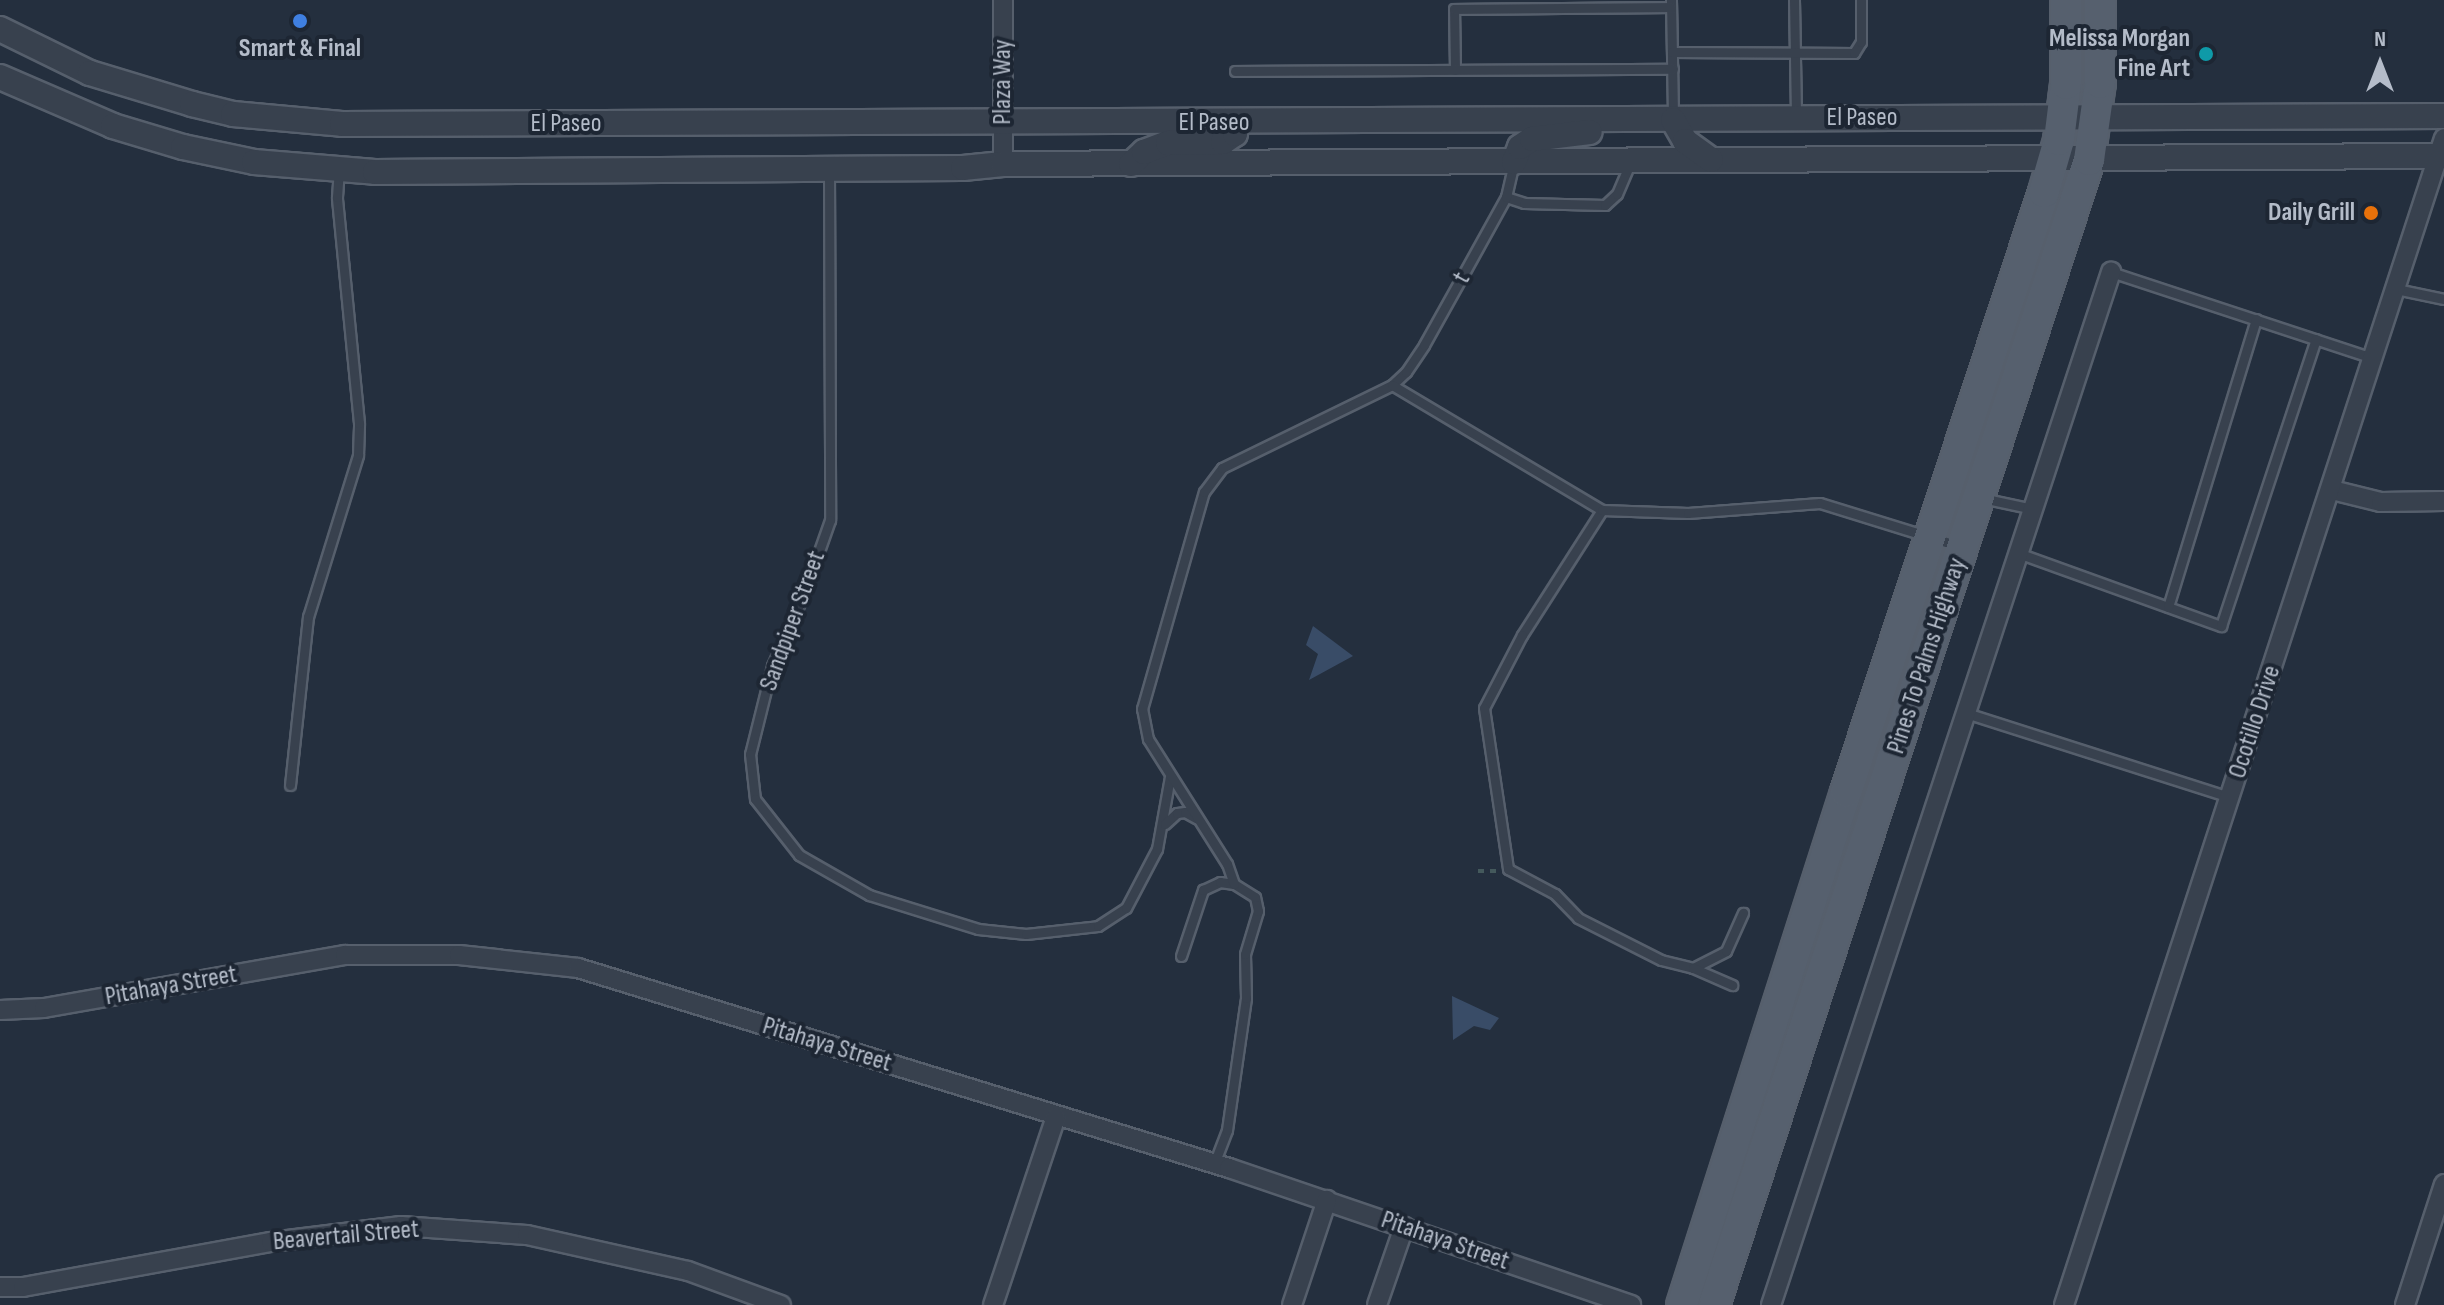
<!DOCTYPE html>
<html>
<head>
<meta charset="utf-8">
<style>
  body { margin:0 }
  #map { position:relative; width:2444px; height:1305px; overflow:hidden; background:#242f3e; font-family:"Sofia Sans Condensed",sans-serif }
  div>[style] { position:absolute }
  .water>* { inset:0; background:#394c67 }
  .path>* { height:4px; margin-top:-2px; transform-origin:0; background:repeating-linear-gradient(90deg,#44595c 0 6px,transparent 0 12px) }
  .roads { filter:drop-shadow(2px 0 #565f6c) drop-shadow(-2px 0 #565f6c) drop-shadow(0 2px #565f6c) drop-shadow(0 -2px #565f6c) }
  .service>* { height:9px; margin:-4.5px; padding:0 4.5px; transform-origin:4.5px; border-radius:4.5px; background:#38414e }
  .minor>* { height:18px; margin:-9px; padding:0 9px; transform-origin:9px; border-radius:9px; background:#38414e }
  .tertiary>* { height:24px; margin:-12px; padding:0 12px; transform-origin:12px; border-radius:12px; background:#38414e }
  .primary>* { height:30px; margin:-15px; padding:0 15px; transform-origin:15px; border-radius:15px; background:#56606e }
  .dots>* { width:22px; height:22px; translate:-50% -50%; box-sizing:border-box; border:4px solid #1d2633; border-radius:50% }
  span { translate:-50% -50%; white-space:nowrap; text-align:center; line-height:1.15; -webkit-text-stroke:8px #1d2633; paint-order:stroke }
  .poi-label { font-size:26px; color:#b4bcc9; font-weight:700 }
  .right { translate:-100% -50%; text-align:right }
  .street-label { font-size:26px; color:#b4bcc9 }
  .north { position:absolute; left:2340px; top:24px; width:80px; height:80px; -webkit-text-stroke:6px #1d2633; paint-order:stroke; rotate:0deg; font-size:22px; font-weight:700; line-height:32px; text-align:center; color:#b4bcc9 }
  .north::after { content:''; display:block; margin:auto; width:28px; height:36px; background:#b4bcc9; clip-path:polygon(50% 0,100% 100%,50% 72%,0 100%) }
</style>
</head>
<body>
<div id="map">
  <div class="water">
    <i style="clip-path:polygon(1313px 626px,1353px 656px,1309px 680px,1318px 654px,1306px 645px)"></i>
    <i style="clip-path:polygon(1452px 996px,1499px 1018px,1490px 1030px,1474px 1026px,1453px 1040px)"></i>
  </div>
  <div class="path">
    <i style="left:1478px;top:871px;width:18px"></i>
  </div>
  <div class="roads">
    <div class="service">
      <i style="left:1671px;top:0;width:117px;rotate:89deg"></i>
      <i style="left:1794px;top:0;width:115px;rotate:89deg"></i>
      <i style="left:1672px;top:52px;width:182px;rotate:0.3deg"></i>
      <i style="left:1854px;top:53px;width:13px;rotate:-58deg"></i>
      <i style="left:1861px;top:42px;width:42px;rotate:-90deg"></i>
      <i style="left:1455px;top:70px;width:61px;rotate:-90.9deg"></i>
      <i style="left:1454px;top:9px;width:217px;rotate:-0.5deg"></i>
      <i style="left:1235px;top:71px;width:438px;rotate:-0.3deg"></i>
      <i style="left:829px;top:169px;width:351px;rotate:89.8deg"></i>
      <i style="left:830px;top:520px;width:78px;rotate:109.4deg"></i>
      <i style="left:804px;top:594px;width:79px;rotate:114deg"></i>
      <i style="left:772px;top:666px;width:91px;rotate:104deg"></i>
      <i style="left:750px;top:754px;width:45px;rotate:83.7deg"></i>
      <i style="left:755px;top:799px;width:71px;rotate:51.8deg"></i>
      <i style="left:799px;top:855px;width:81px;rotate:29.7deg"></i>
      <i style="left:869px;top:895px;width:114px;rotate:17.3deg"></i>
      <i style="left:978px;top:929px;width:48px;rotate:5.9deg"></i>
      <i style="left:1026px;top:934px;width:72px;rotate:-6.3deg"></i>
      <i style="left:1098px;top:926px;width:33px;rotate:-33deg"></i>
      <i style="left:1126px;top:908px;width:67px;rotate:-62.3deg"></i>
      <i style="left:1157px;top:849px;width:73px;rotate:-79.8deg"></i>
      <i style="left:1506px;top:197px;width:19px;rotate:18deg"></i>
      <i style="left:1524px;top:203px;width:81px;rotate:1.4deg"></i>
      <i style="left:1605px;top:205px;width:16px;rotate:-43deg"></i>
      <i style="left:1617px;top:194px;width:33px;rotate:-67deg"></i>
      <i style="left:2111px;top:272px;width:276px;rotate:18.2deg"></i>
      <i style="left:2396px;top:289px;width:49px;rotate:11.8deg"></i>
      <i style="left:1392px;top:385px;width:19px;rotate:-43deg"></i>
      <i style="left:1406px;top:372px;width:32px;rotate:-56deg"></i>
      <i style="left:1424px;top:345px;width:82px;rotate:-60.9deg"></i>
      <i style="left:1464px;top:273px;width:87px;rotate:-61.1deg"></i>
      <i style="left:1506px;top:197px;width:36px;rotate:-77deg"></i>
      <i style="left:1982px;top:498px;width:52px;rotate:12.2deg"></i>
      <i style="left:1602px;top:510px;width:148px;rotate:122.6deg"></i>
      <i style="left:1522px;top:635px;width:82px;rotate:117.5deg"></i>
      <i style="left:1484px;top:708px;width:163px;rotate:81.5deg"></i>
      <i style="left:1508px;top:869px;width:53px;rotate:28deg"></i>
      <i style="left:1555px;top:894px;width:33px;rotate:46deg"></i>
      <i style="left:1578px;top:918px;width:93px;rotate:26.8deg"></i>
      <i style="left:1661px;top:960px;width:33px;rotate:14deg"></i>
      <i style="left:1693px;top:968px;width:37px;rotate:-27deg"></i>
      <i style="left:1726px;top:951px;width:42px;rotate:-65.9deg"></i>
      <i style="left:2018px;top:553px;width:216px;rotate:19.8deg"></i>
      <i style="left:2221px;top:626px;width:302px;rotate:-71.7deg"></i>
      <i style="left:2168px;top:607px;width:301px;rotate:-73deg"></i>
      <i style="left:1966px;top:713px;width:276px;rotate:17.7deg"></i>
      <i style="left:290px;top:785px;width:169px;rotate:-83.9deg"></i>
      <i style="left:308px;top:617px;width:170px;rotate:-72.8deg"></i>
      <i style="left:358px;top:455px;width:32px;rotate:-88deg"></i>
      <i style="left:359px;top:423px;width:227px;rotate:-95.6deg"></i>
      <i style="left:337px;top:197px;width:26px;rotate:-86deg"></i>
      <i style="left:1165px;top:824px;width:16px;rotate:-43deg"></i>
      <i style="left:1177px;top:813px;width:8px;rotate:-7deg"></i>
      <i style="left:1185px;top:812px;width:13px;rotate:29deg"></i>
      <i style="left:1181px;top:956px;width:70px;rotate:-71.6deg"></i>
      <i style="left:1203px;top:890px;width:19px;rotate:-25deg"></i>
      <i style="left:1220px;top:882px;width:14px;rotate:8deg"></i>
      <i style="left:1693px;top:968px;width:43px;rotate:23.6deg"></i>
      <i style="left:1214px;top:1164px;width:36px;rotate:-69deg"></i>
      <i style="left:1227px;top:1130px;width:133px;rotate:-81.8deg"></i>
      <i style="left:1246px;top:998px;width:44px;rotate:-91.3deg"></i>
      <i style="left:1245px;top:954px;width:45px;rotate:-73.2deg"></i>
      <i style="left:1258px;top:911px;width:14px;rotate:-102deg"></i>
      <i style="left:1255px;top:897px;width:25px;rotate:-148deg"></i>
      <i style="left:1234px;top:884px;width:21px;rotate:-109deg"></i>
      <i style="left:1227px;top:864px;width:148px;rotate:-122.3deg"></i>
      <i style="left:1148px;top:739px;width:31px;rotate:-101deg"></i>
      <i style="left:1142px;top:709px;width:226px;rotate:-74.1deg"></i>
      <i style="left:1204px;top:492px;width:30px;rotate:-53deg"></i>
      <i style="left:1222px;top:468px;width:189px;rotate:-26deg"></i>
      <i style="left:1392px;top:385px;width:244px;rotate:30.8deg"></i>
      <i style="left:1602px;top:510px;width:86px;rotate:2deg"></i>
      <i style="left:1688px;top:513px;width:132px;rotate:-4.3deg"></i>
      <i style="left:1820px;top:503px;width:145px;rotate:17.2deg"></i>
    </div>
    <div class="minor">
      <i style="left:1003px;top:164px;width:164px;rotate:-90deg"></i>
      <i style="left:2332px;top:490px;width:50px;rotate:13.8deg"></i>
      <i style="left:2381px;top:502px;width:63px;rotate:-0.9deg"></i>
      <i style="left:0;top:1010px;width:44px;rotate:-2.6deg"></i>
      <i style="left:44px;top:1008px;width:306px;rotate:-10deg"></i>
      <i style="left:345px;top:955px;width:114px"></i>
      <i style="left:459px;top:955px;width:120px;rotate:6.2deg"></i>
      <i style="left:578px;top:968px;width:681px;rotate:17.08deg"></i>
      <i style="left:1229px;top:1168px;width:425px;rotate:18.8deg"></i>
      <i style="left:0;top:1287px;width:23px"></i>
      <i style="left:23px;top:1287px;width:252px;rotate:-10.3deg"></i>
      <i style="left:271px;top:1242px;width:131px;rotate:-7deg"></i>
      <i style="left:401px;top:1226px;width:126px;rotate:4.1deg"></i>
      <i style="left:527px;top:1235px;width:165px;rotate:12.6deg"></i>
      <i style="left:688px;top:1271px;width:99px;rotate:20.1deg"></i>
      <i style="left:993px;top:1305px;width:198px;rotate:-71.5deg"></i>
      <i style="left:1292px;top:1305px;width:111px;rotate:-71.6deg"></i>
      <i style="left:1377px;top:1305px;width:83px;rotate:-70.9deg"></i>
      <i style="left:1771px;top:1305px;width:1088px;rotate:-71.78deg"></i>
      <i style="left:2064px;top:1305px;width:1227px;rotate:-71.96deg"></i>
      <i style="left:2405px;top:1305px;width:127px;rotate:-72.1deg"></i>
    </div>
    <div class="tertiary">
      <i style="left:0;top:29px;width:100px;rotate:26.1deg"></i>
      <i style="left:90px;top:73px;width:107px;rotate:16.9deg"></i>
      <i style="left:192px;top:104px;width:42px;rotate:13.7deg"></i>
      <i style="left:233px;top:114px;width:109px;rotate:5.2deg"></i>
      <i style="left:342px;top:124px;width:2102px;rotate:-0.22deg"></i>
      <i style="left:0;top:77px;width:123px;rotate:23.4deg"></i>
      <i style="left:113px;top:126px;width:73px;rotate:16.7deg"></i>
      <i style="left:183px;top:147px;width:73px;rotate:11.9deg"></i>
      <i style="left:254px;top:162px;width:121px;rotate:4.7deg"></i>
      <i style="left:375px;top:172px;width:588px;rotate:-0.39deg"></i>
      <i style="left:963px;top:168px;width:40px;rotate:-5.7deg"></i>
      <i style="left:1003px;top:164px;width:1441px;rotate:-0.32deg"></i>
      <i style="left:1673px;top:120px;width:24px;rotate:60deg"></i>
      <i style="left:1685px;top:141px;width:32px;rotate:36deg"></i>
      <i style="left:1514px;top:162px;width:16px;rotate:-68deg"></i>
      <i style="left:1520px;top:147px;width:14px;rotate:-34deg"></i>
      <i style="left:1532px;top:139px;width:58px;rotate:-6.9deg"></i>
      <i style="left:1131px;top:164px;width:18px;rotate:-43deg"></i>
      <i style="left:1144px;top:152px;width:26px;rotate:-21deg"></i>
      <i style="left:1168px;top:143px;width:55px;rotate:-1deg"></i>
      <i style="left:1223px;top:142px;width:14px;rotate:-34deg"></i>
      <i style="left:1235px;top:134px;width:12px;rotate:-85deg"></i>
    </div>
    <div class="primary">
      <i style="left:1682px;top:1305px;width:539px;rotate:-72.27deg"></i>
      <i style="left:1846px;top:792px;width:632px;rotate:-71.74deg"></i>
      <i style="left:2044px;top:192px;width:54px;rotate:-73.9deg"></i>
      <i style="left:2059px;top:140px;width:56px;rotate:-82.9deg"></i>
      <i style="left:2066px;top:84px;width:84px;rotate:-90deg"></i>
      <i style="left:1714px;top:1305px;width:1205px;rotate:-71.87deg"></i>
      <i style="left:2089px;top:160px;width:78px;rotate:-81.9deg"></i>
      <i style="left:2100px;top:83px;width:83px;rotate:-90deg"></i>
    </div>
  </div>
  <div class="dots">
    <i style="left:300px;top:21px;background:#3f7fe0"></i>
    <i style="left:2206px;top:54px;background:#0f9aa8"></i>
    <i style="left:2371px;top:213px;background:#e8710a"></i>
  </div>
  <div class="poi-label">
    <span class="right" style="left:2190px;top:54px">Melissa Morgan<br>Fine Art</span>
    <span style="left:300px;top:49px">Smart &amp; Final</span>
    <span class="right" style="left:2355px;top:213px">Daily Grill</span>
  </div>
  <div class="street-label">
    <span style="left:1003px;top:82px;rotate:-90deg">Plaza Way</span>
    <span style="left:1862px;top:118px">El Paseo</span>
    <span style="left:1214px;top:123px">El Paseo</span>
    <span style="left:566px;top:124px">El Paseo</span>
    <span style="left:1462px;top:278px;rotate:-61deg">t</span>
    <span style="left:793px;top:621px;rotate:-70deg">Sandpiper Street</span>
    <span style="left:1927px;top:656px;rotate:-72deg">Pines To Palms Highway</span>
    <span style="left:2255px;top:722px;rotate:-72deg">Ocotillo Drive</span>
    <span style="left:171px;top:986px;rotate:-10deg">Pitahaya Street</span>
    <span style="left:827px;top:1045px;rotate:17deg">Pitahaya Street</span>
    <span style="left:346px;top:1236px;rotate:-5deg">Beavertail Street</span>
    <span style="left:1445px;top:1241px;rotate:19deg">Pitahaya Street</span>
  </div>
  <div class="north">N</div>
</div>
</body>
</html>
